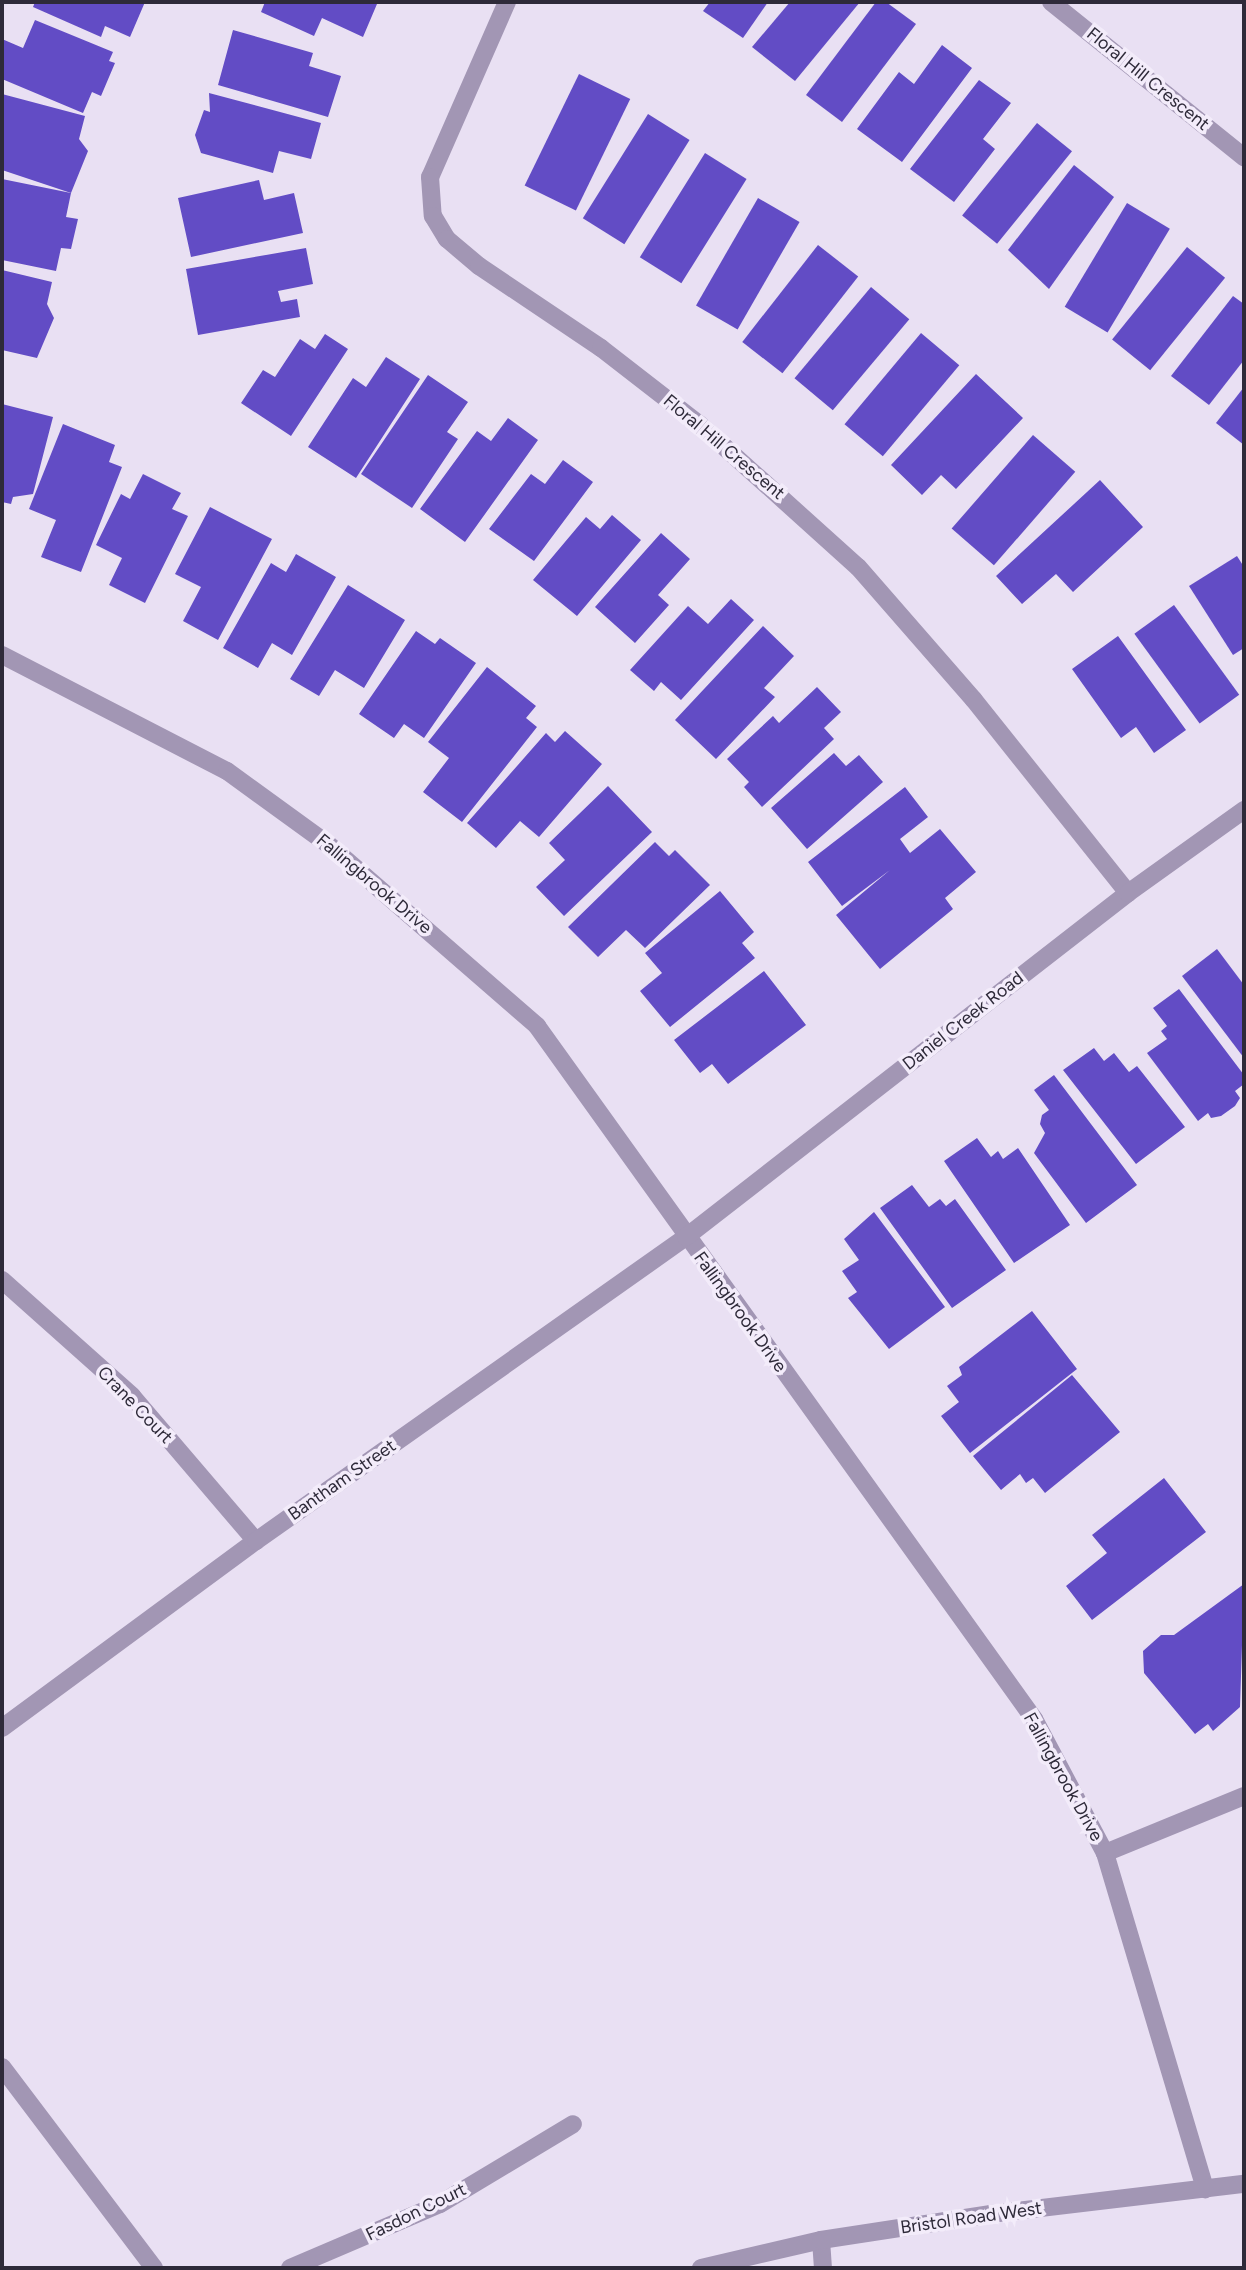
<!DOCTYPE html>
<html>
<head>
<meta charset="utf-8">
<style>
  body { margin:0 }
  #map { position:relative; width:1246px; height:2270px; overflow:hidden; background:#e9e0f3; font-family:Figtree,sans-serif }
  div>[style] { position:absolute }
  .building>* { inset:0; background:#624cc5; transform-origin:0 0 }
  .minor>* { height:18px; margin:-9px; padding:0 9px; transform-origin:9px; border-radius:9px; background:#a296b4 }
  span { translate:-50% -50%; white-space:nowrap; text-align:center; line-height:1.15; -webkit-text-stroke:7px #f3ecfa; paint-order:stroke }
  .street-label { font-size:18px; color:#2e2a39 }
  .frame { position:absolute; inset:0; border:4px solid #2e2a39; pointer-events:none }
</style>
</head>
<body>
<div id="map">
  <div class="building">
    <i style="clip-path:polygon(35px 2px,145px 2px,130px 37px,105px 26px,101px 37px,33px 7px)"></i>
    <i style="clip-path:polygon(265px 2px,371px 2px,377px 4px,363px 37px,322px 18px,314px 36px,261px 12px)"></i>
    <i style="clip-path:polygon(710px 2px,768px 2px,743px 38px,703px 11px)"></i>
    <i style="clip-path:polygon(790px 2px,860px 2px,795px 81px,752px 47px)"></i>
    <i style="clip-path:polygon(876px 2px,886px 2px,916px 24px,842px 122px,806px 95px)"></i>
    <i style="clip-path:polygon(35px 20px,113px 52px,109px 61px,115px 63px,101px 96px,92px 92px,83px 113px,2px 79px,2px 39px,23px 48px)"></i>
    <i style="clip-path:polygon(233px 30px,313px 53px,309px 66px,341px 76px,328px 117px,218px 85px)"></i>
    <i style="clip-path:polygon(942px 45px,972px 68px,902px 162px,857px 129px,899px 72px,914px 84px)"></i>
    <i style="left:579px;top:74px;width:57px;height:124px;rotate:26deg"></i>
    <i style="clip-path:polygon(979px 80px,1011px 103px,983px 139px,995px 149px,954px 202px,910px 169px)"></i>
    <i style="clip-path:polygon(209px 93px,321px 123px,311px 159px,279px 151px,273px 173px,201px 153px,195px 135px,204px 110px,210px 112px)"></i>
    <i style="clip-path:polygon(2px 94px,85px 116px,79px 139px,88px 151px,71px 193px,2px 170px)"></i>
    <i style="left:648px;top:114px;width:49px;height:123px;rotate:32deg"></i>
    <i style="left:1037px;top:123px;width:45px;height:119px;rotate:39deg"></i>
    <i style="left:705px;top:153px;width:49px;height:123px;rotate:32deg"></i>
    <i style="clip-path:polygon(1074px 165px,1114px 197px,1049px 289px,1008px 250px)"></i>
    <i style="clip-path:polygon(2px 179px,71px 193px,66px 217px,78px 219px,71px 249px,61px 248px,56px 271px,2px 260px)"></i>
    <i style="clip-path:polygon(259px 180px,264px 200px,294px 193px,303px 233px,191px 257px,178px 198px)"></i>
    <i style="left:758px;top:198px;width:48px;height:124px;rotate:30deg"></i>
    <i style="left:1127px;top:203px;width:50px;height:121px;rotate:31deg"></i>
    <i style="left:818px;top:245px;width:51px;height:123px;rotate:38deg"></i>
    <i style="left:1187px;top:247px;width:49px;height:119px;rotate:39deg"></i>
    <i style="clip-path:polygon(306px 248px,313px 284px,278px 291px,281px 302px,297px 299px,300px 317px,198px 335px,186px 269px)"></i>
    <i style="clip-path:polygon(2px 270px,52px 282px,47px 304px,54px 318px,37px 358px,2px 350px)"></i>
    <i style="left:871px;top:287px;width:50px;height:119px;rotate:40deg"></i>
    <i style="clip-path:polygon(1233px 296px,1244px 304px,1244px 360px,1209px 405px,1171px 376px)"></i>
    <i style="left:921px;top:333px;width:50px;height:119px;rotate:40deg"></i>
    <i style="clip-path:polygon(325px 334px,348px 349px,291px 436px,241px 403px,263px 370px,275px 377px,300px 339px,315px 349px)"></i>
    <i style="clip-path:polygon(386px 357px,420px 379px,356px 478px,308px 447px,353px 378px,366px 387px)"></i>
    <i style="clip-path:polygon(976px 374px,1023px 418px,956px 489px,941px 475px,922px 495px,891px 465px)"></i>
    <i style="clip-path:polygon(428px 375px,468px 402px,447px 432px,458px 439px,412px 508px,361px 474px)"></i>
    <i style="clip-path:polygon(1244px 387px,1244px 445px,1216px 423px)"></i>
    <i style="clip-path:polygon(2px 404px,53px 417px,33px 494px,13px 497px,11px 504px,2px 502px)"></i>
    <i style="clip-path:polygon(508px 418px,538px 440px,465px 542px,420px 509px,477px 431px,491px 441px)"></i>
    <i style="clip-path:polygon(63px 424px,115px 445px,109px 462px,122px 467px,81px 572px,41px 557px,56px 520px,29px 509px)"></i>
    <i style="left:1033px;top:435px;width:56px;height:124px;rotate:41deg"></i>
    <i style="clip-path:polygon(563px 460px,593px 482px,534px 561px,489px 529px,531px 474px,545px 484px)"></i>
    <i style="clip-path:polygon(143px 474px,181px 493px,172px 509px,188px 516px,145px 603px,109px 585px,122px 558px,96px 545px,121px 494px,130px 499px)"></i>
    <i style="clip-path:polygon(1100px 480px,1143px 527px,1073px 592px,1056px 574px,1022px 604px,996px 576px)"></i>
    <i style="clip-path:polygon(210px 507px,272px 539px,218px 640px,183px 621px,201px 587px,175px 574px)"></i>
    <i style="clip-path:polygon(612px 515px,641px 540px,577px 616px,533px 580px,586px 517px,600px 529px)"></i>
    <i style="clip-path:polygon(661px 533px,690px 559px,658px 595px,669px 605px,635px 643px,595px 607px)"></i>
    <i style="clip-path:polygon(296px 554px,336px 577px,292px 655px,272px 643px,258px 668px,223px 648px,271px 563px,286px 572px)"></i>
    <i style="clip-path:polygon(1237px 556px,1244px 567px,1244px 648px,1233px 655px,1189px 586px)"></i>
    <i style="clip-path:polygon(348px 585px,405px 620px,364px 688px,335px 670px,319px 696px,290px 679px)"></i>
    <i style="clip-path:polygon(731px 599px,754px 620px,681px 700px,661px 682px,654px 691px,630px 670px,688px 606px,708px 624px)"></i>
    <i style="left:1174px;top:605px;width:111px;height:49px;rotate:54deg"></i>
    <i style="clip-path:polygon(763px 626px,794px 656px,764px 688px,775px 697px,716px 759px,675px 720px)"></i>
    <i style="clip-path:polygon(416px 631px,435px 644px,440px 638px,476px 663px,424px 738px,404px 724px,394px 738px,359px 714px)"></i>
    <i style="clip-path:polygon(1118px 636px,1186px 730px,1154px 753px,1136px 727px,1121px 738px,1072px 669px)"></i>
    <i style="clip-path:polygon(487px 667px,536px 706px,526px 718px,537px 727px,462px 822px,423px 792px,449px 758px,428px 742px)"></i>
    <i style="clip-path:polygon(817px 687px,841px 712px,824px 728px,834px 739px,762px 807px,744px 787px,749px 782px,727px 759px,773px 716px,779px 723px)"></i>
    <i style="clip-path:polygon(565px 731px,602px 764px,539px 837px,520px 821px,496px 848px,467px 823px,546px 733px,555px 742px)"></i>
    <i style="clip-path:polygon(834px 753px,846px 766px,859px 755px,883px 782px,807px 849px,771px 808px)"></i>
    <i style="clip-path:polygon(608px 786px,652px 832px,564px 916px,536px 887px,565px 860px,549px 843px)"></i>
    <i style="clip-path:polygon(905px 787px,928px 817px,900px 839px,910px 853px,940px 829px,976px 872px,945px 898px,953px 909px,880px 969px,836px 915px,890px 870px,842px 906px,808px 862px)"></i>
    <i style="clip-path:polygon(655px 842px,669px 856px,675px 850px,710px 885px,645px 948px,626px 930px,598px 957px,568px 927px)"></i>
    <i style="clip-path:polygon(720px 891px,754px 932px,742px 943px,755px 958px,670px 1027px,640px 991px,662px 973px,645px 953px)"></i>
    <i style="clip-path:polygon(1217px 949px,1244px 985px,1244px 1058px,1182px 976px)"></i>
    <i style="clip-path:polygon(764px 971px,806px 1025px,728px 1084px,712px 1064px,700px 1073px,674px 1040px)"></i>
    <i style="clip-path:polygon(1179px 989px,1244px 1075px,1244px 1084px,1235px 1091px,1240px 1098px,1235px 1106px,1221px 1116px,1211px 1118px,1208px 1113px,1198px 1121px,1147px 1053px,1167px 1039px,1161px 1031px,1167px 1026px,1153px 1008px)"></i>
    <i style="clip-path:polygon(1094px 1048px,1104px 1061px,1114px 1053px,1129px 1072px,1137px 1066px,1185px 1127px,1136px 1164px,1063px 1070px)"></i>
    <i style="clip-path:polygon(1054px 1075px,1137px 1185px,1086px 1223px,1034px 1153px,1045px 1133px,1040px 1124px,1042px 1115px,1049px 1110px,1034px 1090px)"></i>
    <i style="clip-path:polygon(977px 1138px,991px 1157px,998px 1151px,1003px 1159px,1018px 1148px,1070px 1225px,1014px 1263px,944px 1161px)"></i>
    <i style="clip-path:polygon(912px 1185px,929px 1207px,940px 1199px,946px 1206px,955px 1199px,1006px 1270px,952px 1308px,880px 1208px)"></i>
    <i style="clip-path:polygon(874px 1212px,945px 1307px,889px 1349px,848px 1298px,857px 1292px,842px 1271px,859px 1260px,844px 1239px)"></i>
    <i style="clip-path:polygon(1032px 1311px,1077px 1369px,970px 1453px,941px 1416px,959px 1402px,947px 1386px,962px 1375px,959px 1367px)"></i>
    <i style="clip-path:polygon(1072px 1375px,1120px 1432px,1045px 1493px,1033px 1478px,1026px 1483px,1020px 1474px,1001px 1490px,973px 1456px)"></i>
    <i style="clip-path:polygon(1164px 1478px,1206px 1532px,1092px 1620px,1066px 1586px,1107px 1553px,1092px 1535px)"></i>
    <i style="clip-path:polygon(1244px 1584px,1240px 1707px,1213px 1731px,1208px 1724px,1195px 1734px,1144px 1673px,1143px 1651px,1161px 1635px,1174px 1635px)"></i>
  </div>
  <div class="minor">
    <i style="left:507px;top:2px;width:191px;rotate:113.7deg"></i>
    <i style="left:430px;top:177px;width:39px;rotate:86deg"></i>
    <i style="left:433px;top:216px;width:27px;rotate:59deg"></i>
    <i style="left:447px;top:239px;width:42px;rotate:40.2deg"></i>
    <i style="left:479px;top:266px;width:147px;rotate:33.9deg"></i>
    <i style="left:601px;top:348px;width:124px;rotate:37.8deg"></i>
    <i style="left:699px;top:424px;width:214px;rotate:42deg"></i>
    <i style="left:858px;top:567px;width:176px;rotate:48.9deg"></i>
    <i style="left:974px;top:700px;width:247px;rotate:51.4deg"></i>
    <i style="left:1051px;top:2px;width:248px;rotate:38.8deg"></i>
    <i style="left:2px;top:655px;width:253px;rotate:27.3deg"></i>
    <i style="left:227px;top:771px;width:126px;rotate:36deg"></i>
    <i style="left:329px;top:845px;width:276px;rotate:41deg"></i>
    <i style="left:537px;top:1026px;width:853px;rotate:54.35deg"></i>
    <i style="left:1034px;top:1719px;width:152px;rotate:62.1deg"></i>
    <i style="left:1105px;top:1853px;width:351px;rotate:73.4deg"></i>
    <i style="left:2px;top:1280px;width:174px;rotate:41.7deg"></i>
    <i style="left:132px;top:1396px;width:191px;rotate:49.5deg"></i>
    <i style="left:2px;top:1728px;width:315px;rotate:-36.4deg"></i>
    <i style="left:256px;top:1541px;width:527px;rotate:-35.26deg"></i>
    <i style="left:686px;top:1237px;width:560px;rotate:-37.89deg"></i>
    <i style="left:1128px;top:893px;width:143px;rotate:-35.6deg"></i>
    <i style="left:1105px;top:1853px;width:150px;rotate:-22.3deg"></i>
    <i style="left:2px;top:2067px;width:252px;rotate:52.9deg"></i>
    <i style="left:821px;top:2240px;width:28px;rotate:86deg"></i>
    <i style="left:290px;top:2268px;width:163px;rotate:-23.1deg"></i>
    <i style="left:440px;top:2204px;width:155px;rotate:-31deg"></i>
    <i style="left:701px;top:2268px;width:123px;rotate:-13.1deg"></i>
    <i style="left:821px;top:2240px;width:172px;rotate:-8.7deg"></i>
    <i style="left:991px;top:2214px;width:255px;rotate:-6.8deg"></i>
  </div>
  <div class="street-label">
    <span style="left:1148px;top:79px;rotate:39deg">Floral Hill Crescent</span>
    <span style="left:724px;top:447px;rotate:40deg">Floral Hill Crescent</span>
    <span style="left:374px;top:884px;rotate:40deg">Fallingbrook Drive</span>
    <span style="left:963px;top:1021px;rotate:-38deg">Daniel Creek Road</span>
    <span style="left:740px;top:1312px;rotate:54deg">Fallingbrook Drive</span>
    <span style="left:135px;top:1405px;rotate:46deg">Crane Court</span>
    <span style="left:342px;top:1480px;rotate:-35deg">Bantham Street</span>
    <span style="left:1063px;top:1777px;rotate:61deg">Fallingbrook Drive</span>
    <span style="left:416px;top:2212px;rotate:-26deg">Fasdon Court</span>
    <span style="left:971px;top:2218px;rotate:-8deg">Bristol Road West</span>
  </div>
  <div class="frame"></div>
</div>
</body>
</html>
